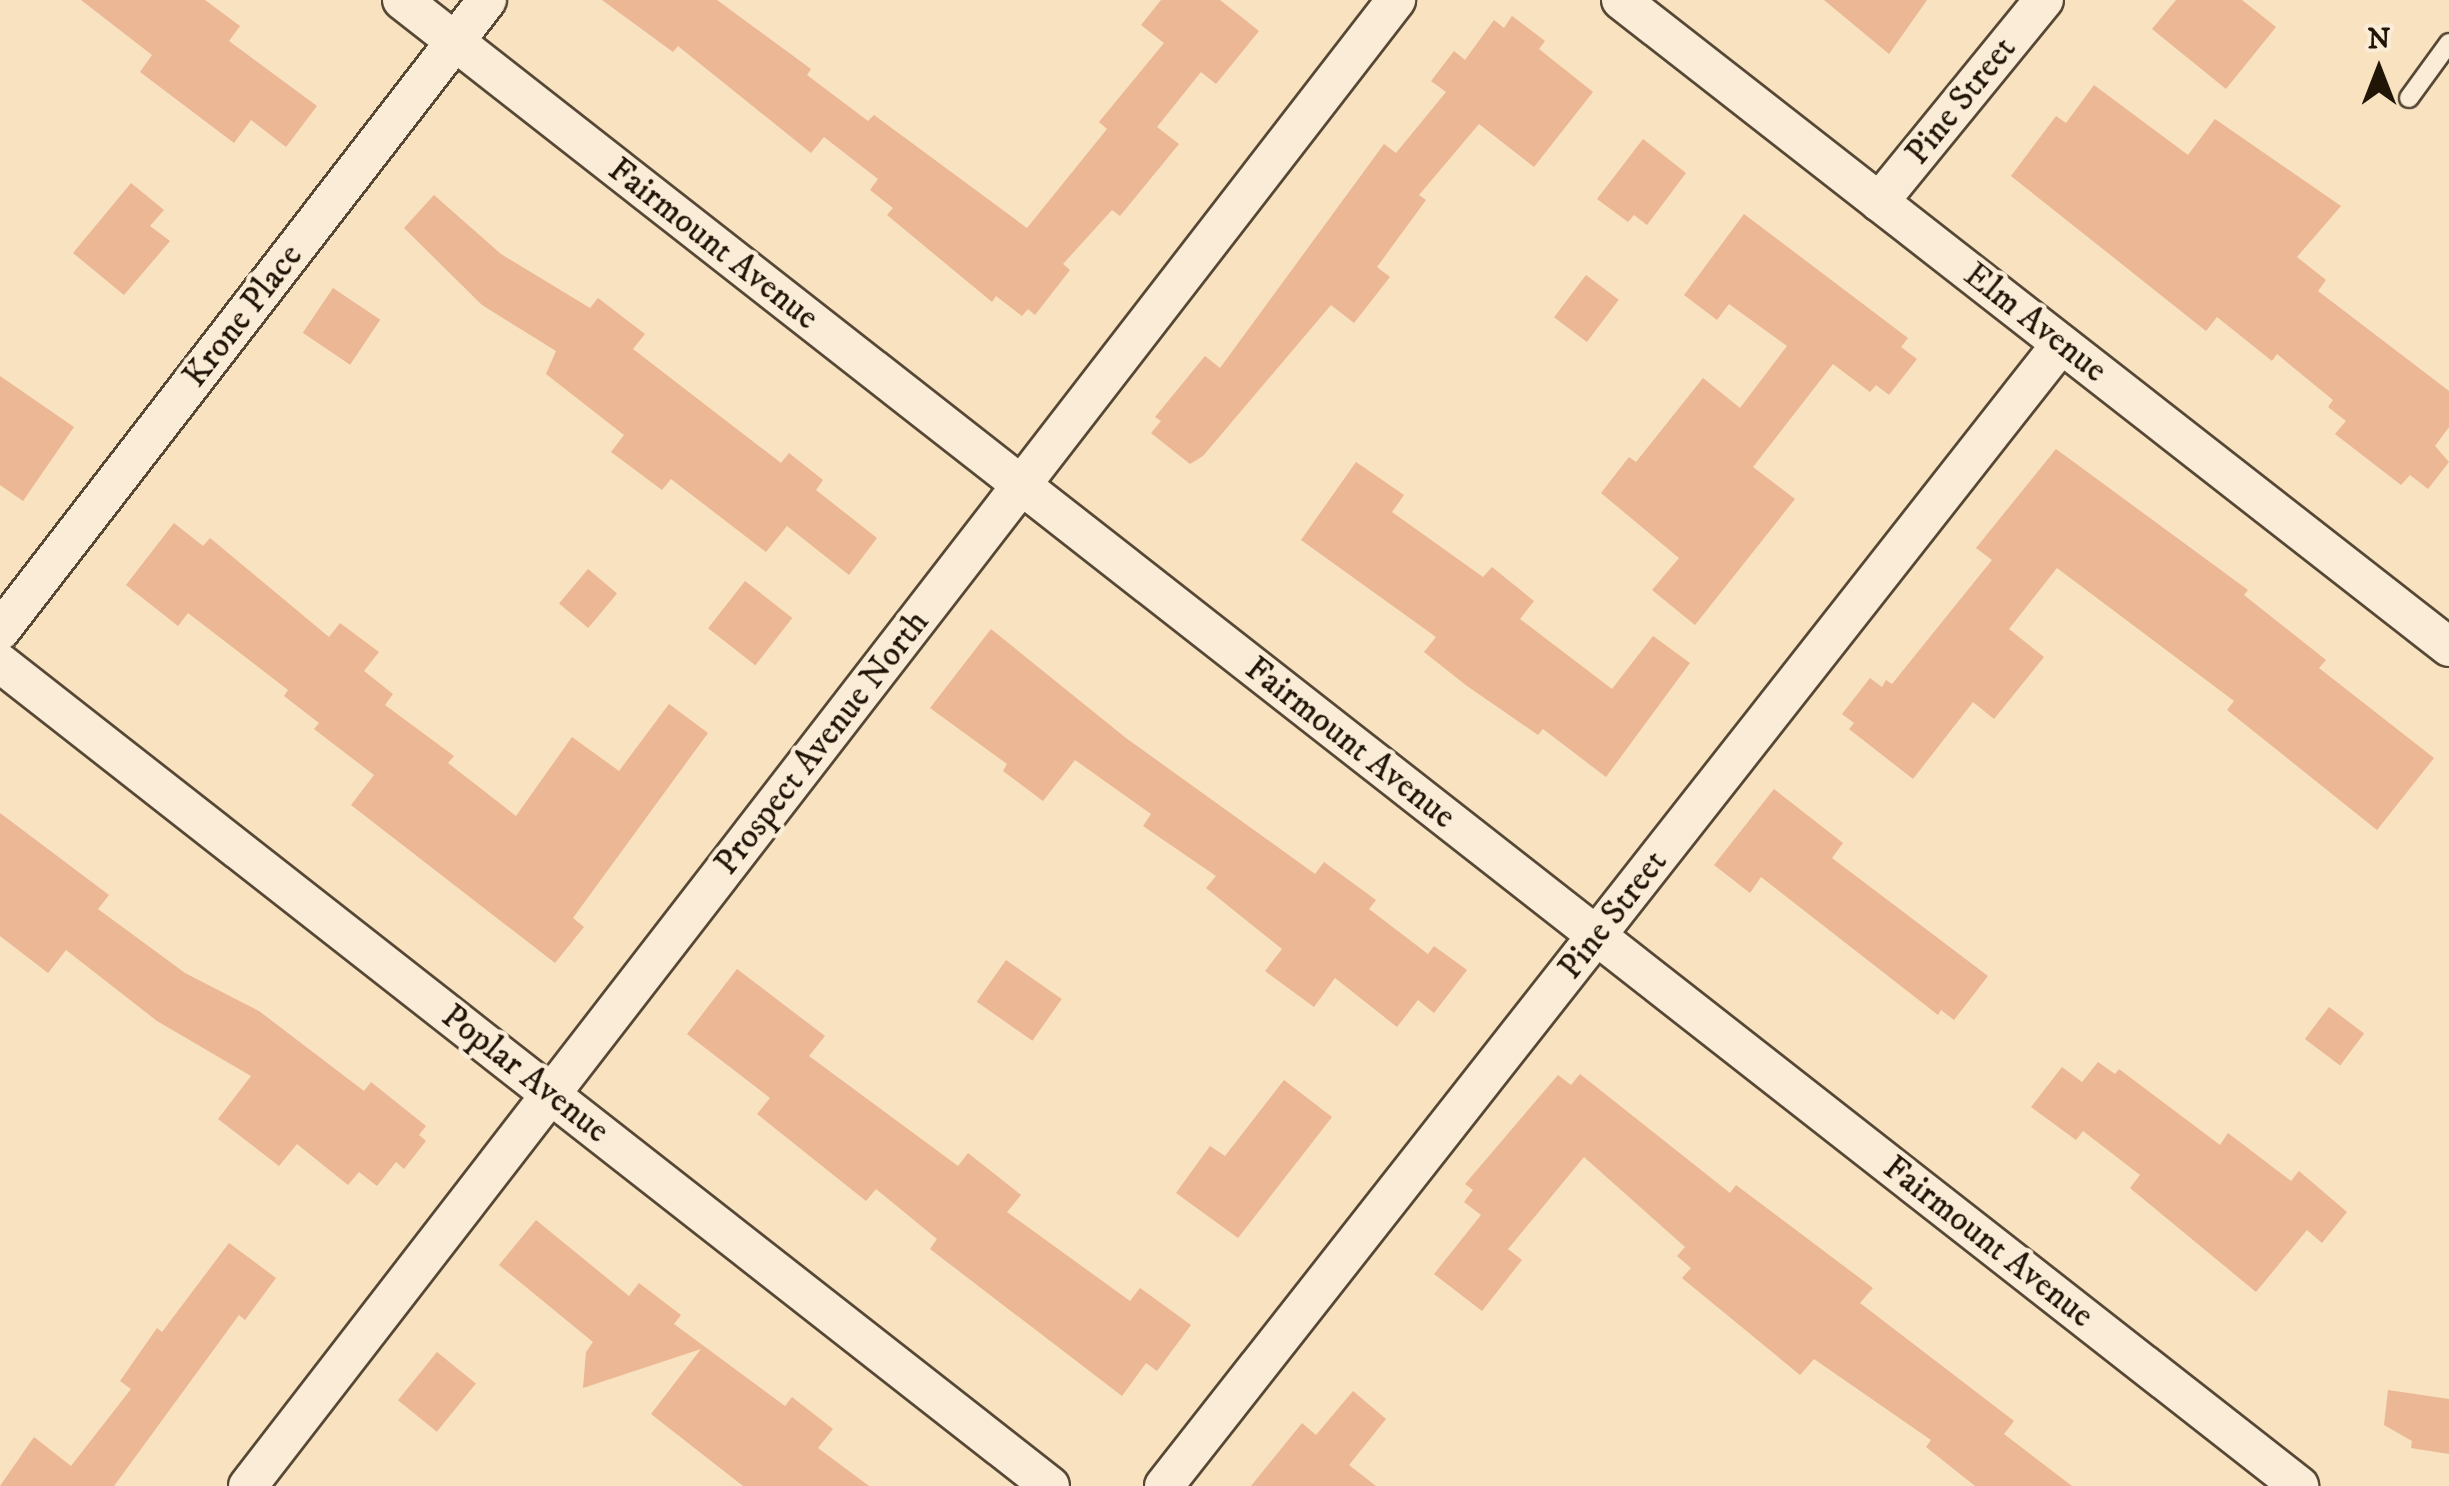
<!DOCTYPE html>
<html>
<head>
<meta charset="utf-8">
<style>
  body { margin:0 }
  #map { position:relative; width:2449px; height:1486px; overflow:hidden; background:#f8e2c0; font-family:"IM FELL DW Pica",serif }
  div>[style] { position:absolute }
  .building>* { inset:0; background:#ecb795; transform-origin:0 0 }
  .roads { filter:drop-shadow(2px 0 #574836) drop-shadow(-2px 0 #574836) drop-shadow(0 2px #574836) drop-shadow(0 -2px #574836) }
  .lane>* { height:18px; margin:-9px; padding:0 9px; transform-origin:9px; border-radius:9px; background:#faecd6 }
  .street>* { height:38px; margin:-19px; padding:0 19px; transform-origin:19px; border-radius:19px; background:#faecd6 }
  span { translate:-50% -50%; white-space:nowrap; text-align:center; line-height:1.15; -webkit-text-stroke:9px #faecd6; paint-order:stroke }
  .street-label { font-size:35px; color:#211508 }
  .north { position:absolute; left:2329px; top:20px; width:100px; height:100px; -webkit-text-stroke:8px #faecd6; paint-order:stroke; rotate:0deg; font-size:28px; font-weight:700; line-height:40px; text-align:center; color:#211508 }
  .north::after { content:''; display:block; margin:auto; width:35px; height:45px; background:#211508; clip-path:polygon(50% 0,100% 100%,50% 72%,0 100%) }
</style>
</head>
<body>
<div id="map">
  <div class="building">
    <i style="clip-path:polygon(81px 0,205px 0,240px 26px,229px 41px,317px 106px,286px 147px,251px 120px,234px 143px,140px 72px,152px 55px)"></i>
    <i style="clip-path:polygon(602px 0,717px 0,811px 69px,807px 75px,868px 121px,874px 115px,1027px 228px,1107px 129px,1099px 122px,1164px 43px,1141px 25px,1161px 0,1220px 0,1259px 31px,1216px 84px,1201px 72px,1157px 127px,1179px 144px,1120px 216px,1112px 210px,1063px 264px,1070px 270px,1035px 315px,1028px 309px,1022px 316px,996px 296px,992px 302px,887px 215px,893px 208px,870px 190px,878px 179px,824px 137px,811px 153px,678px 46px,673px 52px)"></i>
    <i style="clip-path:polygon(1824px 0,1927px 0,1889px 54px)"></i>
    <i style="clip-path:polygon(2176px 0,2242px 0,2276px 27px,2226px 89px,2152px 29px)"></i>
    <i style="clip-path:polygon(1512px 16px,1545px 41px,1539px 49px,1593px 92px,1534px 167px,1479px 124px,1419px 195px,1426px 200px,1377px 267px,1390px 277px,1354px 323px,1331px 305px,1203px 456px,1190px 464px,1151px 433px,1161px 421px,1155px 417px,1205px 356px,1220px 368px,1384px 144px,1396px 153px,1446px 92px,1431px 81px,1454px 51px,1465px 60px,1494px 20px,1504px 28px)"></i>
    <i style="clip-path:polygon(2094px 85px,2188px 155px,2215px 119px,2341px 206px,2297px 257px,2326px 280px,2318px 291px,2449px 391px,2449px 427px,2435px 446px,2449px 462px,2428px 489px,2410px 475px,2401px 485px,2335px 434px,2346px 421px,2328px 407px,2333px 400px,2277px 354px,2272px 361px,2217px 317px,2206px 331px,2011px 176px,2056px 116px,2066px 123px)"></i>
    <i style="clip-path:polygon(1643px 139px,1686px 173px,1647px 225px,1634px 215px,1628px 222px,1597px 199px)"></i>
    <i style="clip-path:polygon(131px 183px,164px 210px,150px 226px,170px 241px,124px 295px,73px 253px)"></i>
    <i style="clip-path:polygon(434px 195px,501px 254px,590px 308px,598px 298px,645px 334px,633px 349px,781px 463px,789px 453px,823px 480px,816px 490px,877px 538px,849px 575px,787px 526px,766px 552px,671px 479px,662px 490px,611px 452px,624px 435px,546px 374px,556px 351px,482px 305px,404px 228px)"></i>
    <i style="clip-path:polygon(1744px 214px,1908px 338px,1901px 347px,1917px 359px,1889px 395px,1876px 385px,1870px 392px,1833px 364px,1753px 467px,1795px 499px,1695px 625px,1652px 590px,1679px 558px,1601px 493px,1629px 457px,1636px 462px,1703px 378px,1740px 408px,1787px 346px,1729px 304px,1717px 320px,1684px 295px)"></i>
    <i style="left:1586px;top:275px;width:41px;height:53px;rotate:37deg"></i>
    <i style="left:333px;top:288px;width:57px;height:54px;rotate:34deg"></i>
    <i style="clip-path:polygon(0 376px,74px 427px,23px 501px,0 485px)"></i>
    <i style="clip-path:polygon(2056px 449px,2248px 590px,2244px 595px,2326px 660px,2319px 668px,2434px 758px,2377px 830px,2227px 710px,2234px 701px,2057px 568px,2009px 629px,2044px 657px,1994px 719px,1973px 702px,1913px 779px,1849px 729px,1854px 723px,1842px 714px,1870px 678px,1882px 687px,1886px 680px,1892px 684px,1992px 560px,1976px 548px)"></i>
    <i style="clip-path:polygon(1356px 462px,1404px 495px,1392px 512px,1483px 577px,1492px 567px,1534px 601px,1520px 619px,1612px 689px,1653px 636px,1690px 663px,1606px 777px,1543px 729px,1538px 735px,1467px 686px,1424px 652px,1436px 637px,1301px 540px)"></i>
    <i style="clip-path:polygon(174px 523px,203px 546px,210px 538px,329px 637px,340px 623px,379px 652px,364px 671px,393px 694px,385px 705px,454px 756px,448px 763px,516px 816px,572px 737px,619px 771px,669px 704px,708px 733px,573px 918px,584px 927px,555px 963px,351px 805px,374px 775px,314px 729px,319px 723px,284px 696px,288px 690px,188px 613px,178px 626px,126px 585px)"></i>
    <i style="left:588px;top:569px;width:38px;height:45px;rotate:40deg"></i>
    <i style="left:745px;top:581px;width:60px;height:60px;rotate:38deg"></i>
    <i style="clip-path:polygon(991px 629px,1126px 738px,1315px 874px,1324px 862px,1376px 900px,1369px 909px,1428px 954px,1434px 946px,1467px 970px,1434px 1013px,1418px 1000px,1397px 1027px,1335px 978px,1314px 1007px,1265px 971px,1282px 949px,1206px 888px,1216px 876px,1143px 826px,1151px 814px,1075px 760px,1043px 801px,1003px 771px,1007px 764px,930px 708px)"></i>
    <i style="clip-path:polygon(1774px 789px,1843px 843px,1832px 858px,1988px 976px,1954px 1020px,1941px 1010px,1938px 1015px,1761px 877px,1750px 893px,1714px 865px)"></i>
    <i style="clip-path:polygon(0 813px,109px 895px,98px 909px,185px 973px,259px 1011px,364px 1091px,371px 1082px,426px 1126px,419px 1135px,426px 1141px,404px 1169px,396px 1162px,377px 1186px,359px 1172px,348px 1185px,297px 1144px,279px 1166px,218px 1119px,251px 1076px,157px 1021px,66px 950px,48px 973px,0 936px)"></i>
    <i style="left:1006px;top:960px;width:68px;height:51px;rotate:35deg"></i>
    <i style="clip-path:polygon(737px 969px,825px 1036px,809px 1056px,958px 1166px,968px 1153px,1021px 1195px,1007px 1212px,1130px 1301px,1140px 1288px,1191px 1325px,1157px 1371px,1146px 1363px,1122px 1396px,930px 1249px,937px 1239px,876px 1189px,866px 1201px,757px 1114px,770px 1098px,687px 1034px)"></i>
    <i style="left:2329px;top:1007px;width:44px;height:40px;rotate:37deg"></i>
    <i style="clip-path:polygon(2098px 1062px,2115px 1074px,2119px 1069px,2220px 1145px,2228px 1133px,2291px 1181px,2299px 1171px,2347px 1212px,2322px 1243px,2307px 1230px,2256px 1292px,2130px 1188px,2140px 1175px,2083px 1131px,2076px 1140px,2031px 1107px,2062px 1067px,2082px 1082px)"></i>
    <i style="clip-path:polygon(1580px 1074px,1730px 1193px,1736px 1185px,1873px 1288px,1860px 1303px,2014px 1421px,2004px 1434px,2072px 1486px,1975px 1486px,1926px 1447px,1931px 1440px,1814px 1359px,1800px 1375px,1682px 1278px,1691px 1268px,1677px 1256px,1685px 1247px,1584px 1157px,1508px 1249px,1522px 1260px,1482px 1311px,1434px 1274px,1481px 1215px,1464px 1202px,1473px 1190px,1465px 1184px,1558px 1075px,1571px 1085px)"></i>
    <i style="clip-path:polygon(1284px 1080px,1332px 1117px,1238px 1238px,1176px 1193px,1210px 1146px,1225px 1156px)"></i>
    <i style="clip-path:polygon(536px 1220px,629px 1296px,639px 1283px,681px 1315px,674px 1324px,785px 1406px,792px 1397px,833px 1429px,818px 1448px,869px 1486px,743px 1486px,651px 1414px,701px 1349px,583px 1388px,586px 1352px,593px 1342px,499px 1265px)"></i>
    <i style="clip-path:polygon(229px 1243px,276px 1278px,245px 1320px,239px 1315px,114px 1486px,0 1486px,34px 1437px,71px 1466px,131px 1389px,120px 1381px,157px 1328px,162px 1332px)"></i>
    <i style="left:437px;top:1352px;width:50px;height:62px;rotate:39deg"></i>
    <i style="clip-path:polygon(2388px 1390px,2449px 1399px,2449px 1454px,2411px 1448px,2412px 1441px,2384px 1425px)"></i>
    <i style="clip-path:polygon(1353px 1391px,1386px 1419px,1349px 1465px,1376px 1486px,1251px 1486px,1302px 1423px,1316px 1435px)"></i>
  </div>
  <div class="roads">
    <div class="lane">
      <i style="left:2409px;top:98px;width:68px;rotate:-54deg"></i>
    </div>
    <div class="street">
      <i style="left:402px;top:0;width:2410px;rotate:38.07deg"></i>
      <i style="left:1621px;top:0;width:1051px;rotate:38deg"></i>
      <i style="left:1879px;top:202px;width:261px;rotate:-50.8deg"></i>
      <i style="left:0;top:631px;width:797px;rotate:-52.34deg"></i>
      <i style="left:0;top:663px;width:1334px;rotate:38.09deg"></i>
      <i style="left:248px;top:1486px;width:1878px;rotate:-52.31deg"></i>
      <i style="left:1164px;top:1486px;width:1452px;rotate:-51.85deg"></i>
    </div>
  </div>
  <div class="street-label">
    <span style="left:1961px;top:101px;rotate:-51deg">Pine Street</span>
    <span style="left:713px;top:244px;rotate:38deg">Fairmount Avenue</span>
    <span style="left:243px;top:316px;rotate:-52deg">Krone Place</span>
    <span style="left:2035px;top:323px;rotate:38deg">Elm Avenue</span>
    <span style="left:822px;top:743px;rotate:-52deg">Prospect Avenue North</span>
    <span style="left:1350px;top:743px;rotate:38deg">Fairmount Avenue</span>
    <span style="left:1613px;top:915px;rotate:-52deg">Pine Street</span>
    <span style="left:525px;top:1074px;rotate:38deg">Poplar Avenue</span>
    <span style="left:1988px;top:1242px;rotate:38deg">Fairmount Avenue</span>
  </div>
  <div class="north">N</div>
</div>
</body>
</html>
